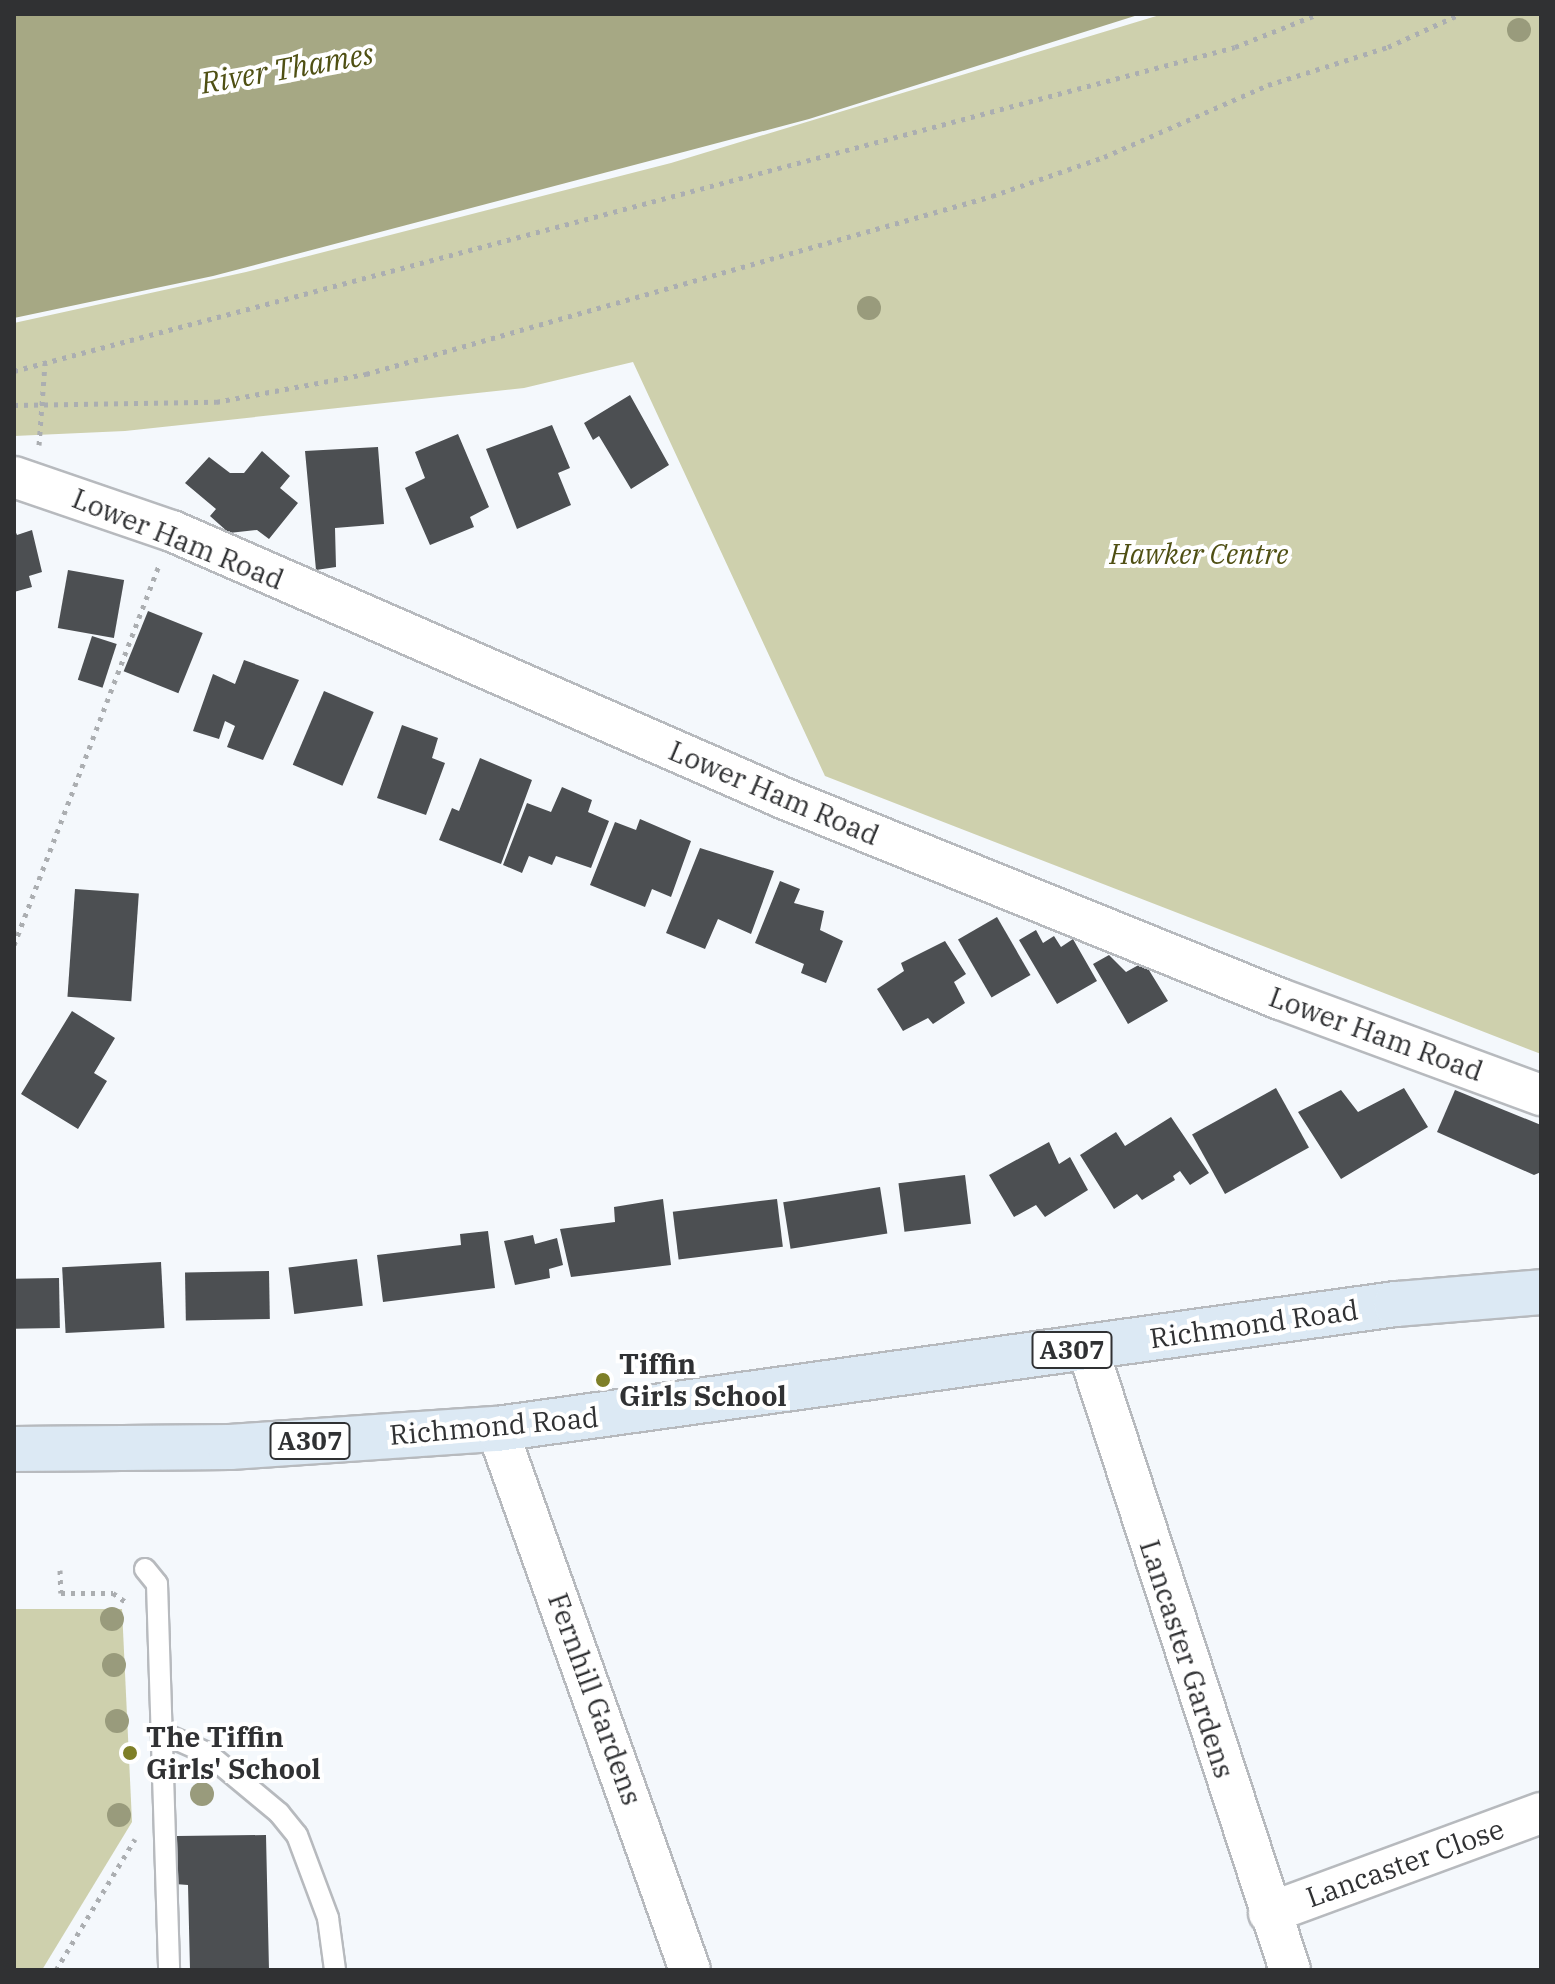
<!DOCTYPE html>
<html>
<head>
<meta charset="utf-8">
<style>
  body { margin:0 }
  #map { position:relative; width:1555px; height:1984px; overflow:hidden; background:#f4f8fc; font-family:"IBM Plex Serif",serif }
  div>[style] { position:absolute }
  .green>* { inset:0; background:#ced0ad }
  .water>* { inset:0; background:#a6a884 }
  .building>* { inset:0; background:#4c4f52; transform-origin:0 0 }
  .path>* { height:5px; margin-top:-2.5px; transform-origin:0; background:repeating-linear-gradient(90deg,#abaeb1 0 4px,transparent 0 10px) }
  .roads { filter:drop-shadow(2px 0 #b7babe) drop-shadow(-2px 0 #b7babe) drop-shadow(0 2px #b7babe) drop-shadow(0 -2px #b7babe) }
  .service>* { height:20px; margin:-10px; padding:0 10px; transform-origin:10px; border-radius:10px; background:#fff }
  .minor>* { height:40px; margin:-20px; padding:0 20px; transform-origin:20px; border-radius:20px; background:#fff }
  .primary>* { height:44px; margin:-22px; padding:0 22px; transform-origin:22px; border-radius:22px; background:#dce9f4 }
  .trees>* { width:24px; height:24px; margin:-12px; border-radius:50%; background:#999b7c }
  .dots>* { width:22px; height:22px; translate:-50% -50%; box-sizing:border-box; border:4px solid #fff; border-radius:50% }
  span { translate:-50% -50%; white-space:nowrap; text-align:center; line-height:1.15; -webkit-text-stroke:8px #fff; paint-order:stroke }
  .shield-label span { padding:2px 6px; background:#fff; border:2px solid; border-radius:6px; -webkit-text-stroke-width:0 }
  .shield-label { font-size:26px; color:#303133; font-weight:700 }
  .street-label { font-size:28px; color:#303133 }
  .park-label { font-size:28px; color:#4f4f13; font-style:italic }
  .poi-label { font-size:28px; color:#303133; font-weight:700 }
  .left { translate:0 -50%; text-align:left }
  .water-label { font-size:30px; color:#4f5013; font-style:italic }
  .frame { position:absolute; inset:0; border:16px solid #303133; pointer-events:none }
</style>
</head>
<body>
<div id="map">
  <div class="green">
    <i style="clip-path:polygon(1163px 14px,1541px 14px,1541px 1054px,825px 776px,633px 362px,524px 388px,125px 431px,14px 436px,14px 323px,246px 272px,671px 163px)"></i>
    <i style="clip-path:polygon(14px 1609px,122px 1609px,132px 1822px,42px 1970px,14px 1970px)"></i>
  </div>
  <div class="water">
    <i style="clip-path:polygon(14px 14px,1141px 14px,809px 119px,213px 276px,14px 318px)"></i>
  </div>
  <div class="building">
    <i style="clip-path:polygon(630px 395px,669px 465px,631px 489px,599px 436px,593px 440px,584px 423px)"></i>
    <i style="clip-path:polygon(552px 425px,570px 468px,558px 473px,571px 505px,517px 529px,486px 449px)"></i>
    <i style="clip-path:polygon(458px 434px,489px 507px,470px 517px,474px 527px,430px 545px,405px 488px,425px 478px,415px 452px)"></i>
    <i style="clip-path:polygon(378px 447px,384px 524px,335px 528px,336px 567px,316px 570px,305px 451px)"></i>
    <i style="clip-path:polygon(262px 451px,290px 476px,280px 488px,298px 503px,269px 539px,257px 530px,229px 533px,210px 516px,216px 509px,185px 483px,209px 457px,230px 473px,244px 473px)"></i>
    <i style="clip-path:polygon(14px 528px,17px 535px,32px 530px,42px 572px,29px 576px,32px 587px,14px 592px)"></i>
    <i style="left:68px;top:570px;width:57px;height:59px;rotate:10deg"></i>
    <i style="left:148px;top:611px;width:59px;height:65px;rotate:22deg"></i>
    <i style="left:92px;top:636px;width:26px;height:46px;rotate:18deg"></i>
    <i style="clip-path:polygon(244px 660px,299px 680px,263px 760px,227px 747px,235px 726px,225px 721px,219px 739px,193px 731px,213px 674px,235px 684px)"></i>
    <i style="left:324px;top:691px;width:54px;height:80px;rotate:23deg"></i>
    <i style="clip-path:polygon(402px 725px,438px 738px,432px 758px,445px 763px,426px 815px,377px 798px)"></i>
    <i style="clip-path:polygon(480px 758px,532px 780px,501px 864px,439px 840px,452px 808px,459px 811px)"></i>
    <i style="clip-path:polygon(562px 787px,592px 800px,588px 812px,609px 821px,591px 868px,556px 856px,552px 865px,529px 856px,522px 873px,503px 865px,527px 803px,551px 812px)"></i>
    <i style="clip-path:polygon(640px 819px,691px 841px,671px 897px,652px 889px,645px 907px,590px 885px,615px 822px,636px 830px)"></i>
    <i style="clip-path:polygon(700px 848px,774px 871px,751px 934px,718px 919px,705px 949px,666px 933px)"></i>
    <i style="clip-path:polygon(780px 881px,800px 889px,794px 903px,824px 911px,820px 930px,843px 941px,826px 983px,801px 973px,804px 964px,755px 943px)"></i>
    <i style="left:75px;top:889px;width:64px;height:108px;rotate:4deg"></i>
    <i style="left:997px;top:917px;width:67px;height:45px;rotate:60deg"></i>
    <i style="clip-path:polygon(1036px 930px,1043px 943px,1054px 936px,1061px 947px,1073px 939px,1097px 981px,1057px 1004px,1019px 940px)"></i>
    <i style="clip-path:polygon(945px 941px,966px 974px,954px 982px,965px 1003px,933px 1024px,928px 1018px,903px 1031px,877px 989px,904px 971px,901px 963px)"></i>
    <i style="clip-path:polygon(1109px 955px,1126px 972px,1144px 962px,1168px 1001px,1128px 1024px,1093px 964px)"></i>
    <i style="clip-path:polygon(72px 1011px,115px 1038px,94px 1073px,107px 1081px,78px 1129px,21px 1094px)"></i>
    <i style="left:1276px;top:1088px;width:68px;height:96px;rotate:61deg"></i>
    <i style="clip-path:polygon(1404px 1088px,1428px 1127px,1341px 1179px,1298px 1112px,1341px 1090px,1358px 1112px)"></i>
    <i style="clip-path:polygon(1455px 1090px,1541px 1125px,1541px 1172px,1534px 1175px,1437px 1132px)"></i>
    <i style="clip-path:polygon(1171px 1117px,1209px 1173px,1190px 1185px,1180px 1171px,1173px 1176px,1175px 1180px,1142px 1200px,1137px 1194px,1114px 1209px,1080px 1155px,1116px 1132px,1125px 1146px)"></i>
    <i style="clip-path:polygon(1049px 1142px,1059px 1164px,1070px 1157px,1088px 1190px,1045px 1217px,1036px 1205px,1014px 1217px,989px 1175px)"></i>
    <i style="left:965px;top:1175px;width:49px;height:67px;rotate:83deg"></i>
    <i style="left:880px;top:1187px;width:47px;height:98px;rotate:81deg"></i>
    <i style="clip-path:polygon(663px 1199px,671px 1265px,571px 1277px,560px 1229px,615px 1222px,614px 1207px)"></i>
    <i style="left:777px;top:1199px;width:48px;height:105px;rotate:83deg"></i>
    <i style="clip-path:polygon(488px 1231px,495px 1288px,383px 1302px,377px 1255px,461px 1245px,460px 1234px)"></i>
    <i style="clip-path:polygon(533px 1235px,535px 1244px,557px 1238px,563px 1265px,549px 1269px,550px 1278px,515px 1285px,504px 1241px)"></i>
    <i style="left:357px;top:1259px;width:47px;height:69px;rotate:83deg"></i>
    <i style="left:161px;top:1262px;width:66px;height:99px;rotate:87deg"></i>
    <i style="left:269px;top:1271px;width:48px;height:84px;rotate:89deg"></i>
    <i style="left:59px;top:1278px;width:50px;height:45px;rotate:89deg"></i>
    <i style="clip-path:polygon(266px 1835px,269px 1970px,190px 1970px,188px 1885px,175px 1884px,177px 1836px)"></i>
  </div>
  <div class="path">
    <i style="left:14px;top:371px;width:1263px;rotate:-14.86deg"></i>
    <i style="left:1235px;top:47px;width:89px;rotate:-21.7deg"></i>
    <i style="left:14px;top:405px;width:202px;rotate:-0.9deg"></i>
    <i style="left:216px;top:402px;width:153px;rotate:-10.6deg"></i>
    <i style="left:366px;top:374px;width:651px;rotate:-15.87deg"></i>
    <i style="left:992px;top:196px;width:119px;rotate:-19.2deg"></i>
    <i style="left:1104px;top:157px;width:179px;rotate:-23.7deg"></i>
    <i style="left:1268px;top:85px;width:126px;rotate:-17.6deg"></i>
    <i style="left:1388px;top:47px;width:79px;rotate:-24.6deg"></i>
    <i style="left:39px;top:445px;width:82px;rotate:-85.8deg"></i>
    <i style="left:14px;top:945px;width:406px;rotate:-69.1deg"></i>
    <i style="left:60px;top:1570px;width:23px;rotate:88deg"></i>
    <i style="left:61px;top:1593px;width:52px"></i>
    <i style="left:113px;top:1593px;width:19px;rotate:35deg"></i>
    <i style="left:56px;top:1970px;width:153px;rotate:-58.9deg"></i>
  </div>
  <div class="roads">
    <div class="service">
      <i style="left:145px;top:1569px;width:19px;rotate:51deg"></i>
      <i style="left:157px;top:1584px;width:386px;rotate:88.2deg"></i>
      <i style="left:162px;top:1733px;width:49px;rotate:24deg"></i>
      <i style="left:207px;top:1753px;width:94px;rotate:39.8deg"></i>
      <i style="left:279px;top:1813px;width:28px;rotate:51deg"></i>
      <i style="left:297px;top:1835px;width:89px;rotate:69.5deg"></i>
      <i style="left:328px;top:1918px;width:52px;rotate:82.3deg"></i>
    </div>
    <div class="minor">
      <i style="left:14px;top:477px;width:167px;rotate:18.9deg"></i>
      <i style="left:172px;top:531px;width:667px;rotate:23.6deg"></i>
      <i style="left:783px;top:798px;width:536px;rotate:22.02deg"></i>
      <i style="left:1280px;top:999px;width:278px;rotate:20.2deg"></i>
      <i style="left:1087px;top:1347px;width:655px;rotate:71.95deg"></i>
      <i style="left:497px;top:1429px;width:574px;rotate:70.37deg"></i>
      <i style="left:1269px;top:1913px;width:290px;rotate:-20.2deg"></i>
    </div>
    <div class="primary">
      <i style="left:14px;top:1449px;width:216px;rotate:-0.5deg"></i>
      <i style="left:230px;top:1447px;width:268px;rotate:-3.9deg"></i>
      <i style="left:497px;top:1429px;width:908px;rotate:-7.92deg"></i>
      <i style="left:1396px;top:1304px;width:145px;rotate:-4.7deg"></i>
    </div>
  </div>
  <div class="trees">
    <i style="left:1519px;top:30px"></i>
    <i style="left:869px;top:308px"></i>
    <i style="left:112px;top:1619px"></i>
    <i style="left:114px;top:1665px"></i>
    <i style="left:117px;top:1721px"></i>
    <i style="left:202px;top:1794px"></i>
    <i style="left:119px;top:1815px"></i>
  </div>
  <div class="dots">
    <i style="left:603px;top:1380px;background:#7e7f28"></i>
    <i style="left:130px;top:1753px;background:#7e7f28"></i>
  </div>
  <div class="shield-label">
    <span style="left:1072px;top:1350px">A307</span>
    <span style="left:310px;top:1441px">A307</span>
  </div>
  <div class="street-label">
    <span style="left:178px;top:539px;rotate:22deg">Lower Ham Road</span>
    <span style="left:774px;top:793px;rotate:23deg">Lower Ham Road</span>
    <span style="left:1376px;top:1034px;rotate:20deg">Lower Ham Road</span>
    <span style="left:1254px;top:1324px;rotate:-8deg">Richmond Road</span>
    <span style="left:494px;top:1426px;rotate:-5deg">Richmond Road</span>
    <span style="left:1187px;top:1659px;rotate:72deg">Lancaster Gardens</span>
    <span style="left:595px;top:1699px;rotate:70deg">Fernhill Gardens</span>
    <span style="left:1405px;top:1863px;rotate:-20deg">Lancaster Close</span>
  </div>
  <div class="park-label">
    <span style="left:1199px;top:554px">Hawker Centre</span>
  </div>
  <div class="poi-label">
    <span class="left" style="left:619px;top:1380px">Tiffin<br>Girls School</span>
    <span class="left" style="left:146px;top:1753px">The Tiffin<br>Girls' School</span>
  </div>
  <div class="water-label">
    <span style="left:287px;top:68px;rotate:-10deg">River Thames</span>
  </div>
  <div class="frame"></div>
</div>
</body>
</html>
